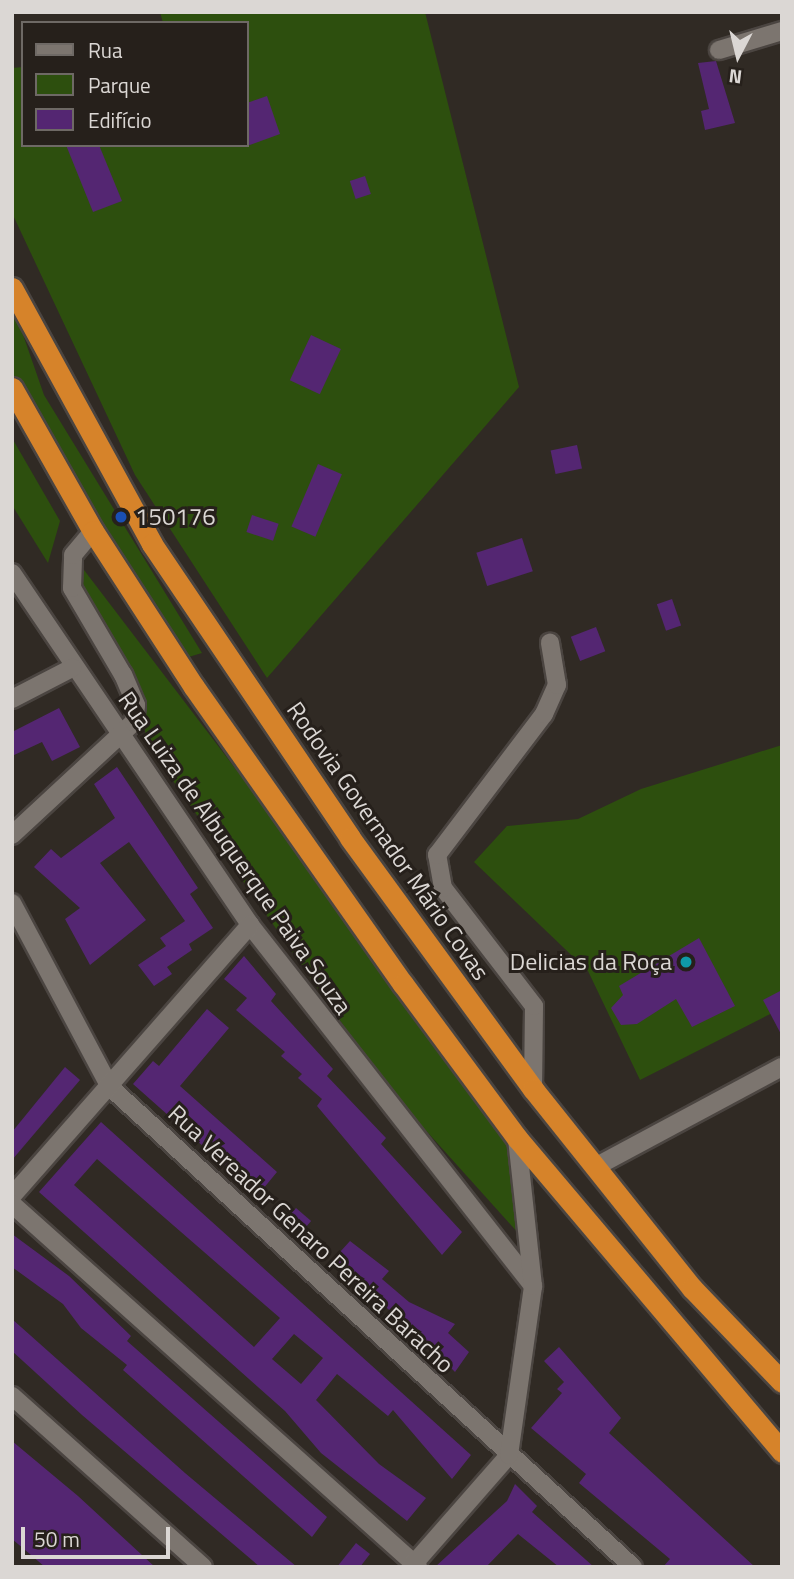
<!DOCTYPE html>
<html>
<head>
<meta charset="utf-8">
<style>
  body { margin:0 }
  #map { position:relative; width:794px; height:1579px; overflow:hidden; background:#302a24; font-family:"Titillium Web",sans-serif }
  div>[style] { position:absolute }
  .green>* { inset:0; background:#2d4f0e }
  .building>* { inset:0; background:#542672; transform-origin:0 0 }
  .roads { filter:drop-shadow(2px 0 #4b4541) drop-shadow(-2px 0 #4b4541) drop-shadow(0 2px #4b4541) drop-shadow(0 -2px #4b4541) }
  .minor>* { height:18px; margin:-9px; padding:0 9px; transform-origin:9px; border-radius:9px; background:#7c756f }
  .highway>* { height:21px; margin:-10.5px; padding:0 10.5px; transform-origin:10.5px; border-radius:10.5px; background:#d6832a }
  .dots>* { width:19px; height:19px; translate:-50% -50%; box-sizing:border-box; border:4px solid #26201b; border-radius:50% }
  span { translate:-50% -50%; white-space:nowrap; text-align:center; line-height:1.15; -webkit-text-stroke:6px #26201b; paint-order:stroke }
  .poi-label { font-size:24px; color:#dbd7d4 }
  .left { translate:0 -50%; text-align:left }
  .right { translate:-100% -50%; text-align:right }
  .street-label { font-size:24px; color:#dbd7d4 }
  .frame { position:absolute; inset:0; border:14px solid #dbd7d4; pointer-events:none }
  .legend { position:absolute; left:21px; top:21px; width:228px; height:126px; box-sizing:border-box; background:#26201b; border:2px solid #6e6965; margin:0; padding:9px 12px; list-style:none; font-size:21px; color:#dbd7d4 }
  .legend li { display:flex; align-items:center; gap:14px; height:35px }
  .legend b { width:35px; border:2px solid #6e6965 }
  .north { position:absolute; left:703px; top:21px; width:70px; height:70px; -webkit-text-stroke:5px #26201b; paint-order:stroke; rotate:187deg; font-size:19px; font-weight:700; line-height:28px; text-align:center; color:#dbd7d4 }
  .north::after { content:''; display:block; margin:auto; width:24px; height:32px; background:#dbd7d4; clip-path:polygon(50% 0,100% 100%,50% 72%,0 100%) }
  .scale { position:absolute; left:21px; top:1527px; width:149px; height:32px; box-sizing:border-box; border:4px solid #dbd7d4; border-top:0; padding-left:9px; font-size:21px; line-height:24px; white-space:nowrap; color:#dbd7d4; -webkit-text-stroke:5px #26201b; paint-order:stroke }
</style>
</head>
<body>
<div id="map">
  <div class="green">
    <i style="clip-path:polygon(160px 12px,425px 12px,519px 387px,267px 678px,135px 475px,12px 213px,12px 68px,23px 67px,23px 145px,247px 145px,247px 23px,163px 23px)"></i>
    <i style="clip-path:polygon(12px 303px,44px 395px,202px 653px,165px 664px,12px 385px)"></i>
    <i style="clip-path:polygon(12px 438px,60px 521px,48px 563px,12px 505px)"></i>
    <i style="clip-path:polygon(81px 566px,517px 1138px,528px 1244px,385px 1085px,146px 742px,142px 696px,80px 582px)"></i>
    <i style="clip-path:polygon(782px 745px,782px 1008px,640px 1080px,588px 971px,474px 862px,507px 826px,578px 819px,641px 789px)"></i>
  </div>
  <div class="building">
    <i style="clip-path:polygon(716px 61px,735px 123px,705px 130px,701px 111px,709px 109px,698px 63px)"></i>
    <i style="clip-path:polygon(267px 96px,280px 134px,247px 146px,247px 103px)"></i>
    <i style="clip-path:polygon(66px 145px,99px 145px,122px 201px,93px 212px)"></i>
    <i style="left:365px;top:176px;width:19px;height:16px;rotate:72deg"></i>
    <i style="left:311px;top:335px;width:33px;height:50px;rotate:25deg"></i>
    <i style="left:577px;top:445px;width:24px;height:27px;rotate:78deg"></i>
    <i style="left:318px;top:464px;width:26px;height:68px;rotate:23deg"></i>
    <i style="left:252px;top:515px;width:28px;height:18px;rotate:18deg"></i>
    <i style="left:522px;top:538px;width:35px;height:48px;rotate:72deg"></i>
    <i style="left:672px;top:599px;width:28px;height:16px;rotate:71deg"></i>
    <i style="left:596px;top:627px;width:26px;height:27px;rotate:69deg"></i>
    <i style="clip-path:polygon(59px 708px,80px 747px,52px 761px,42px 742px,12px 756px,12px 732px)"></i>
    <i style="clip-path:polygon(117px 767px,198px 888px,190px 894px,213px 928px,189px 944px,192px 950px,167px 967px,172px 974px,154px 986px,138px 965px,166px 946px,160px 938px,185px 921px,129px 842px,100px 863px,146px 920px,90px 965px,65px 919px,80px 908px,34px 867px,51px 849px,61px 858px,115px 818px,94px 784px)"></i>
    <i style="clip-path:polygon(699px 938px,735px 1006px,692px 1027px,676px 999px,637px 1024px,621px 1025px,611px 1008px,623px 995px,619px 986px)"></i>
    <i style="clip-path:polygon(244px 956px,276px 994px,271px 1001px,333px 1069px,327px 1076px,386px 1138px,381px 1144px,462px 1232px,442px 1255px,317px 1106px,322px 1099px,298px 1078px,302px 1074px,281px 1056px,285px 1052px,236px 1010px,247px 998px,224px 979px)"></i>
    <i style="clip-path:polygon(782px 990px,782px 1036px,763px 1000px)"></i>
    <i style="clip-path:polygon(207px 1009px,229px 1028px,180px 1086px,277px 1172px,258px 1195px,133px 1084px,153px 1061px,159px 1066px)"></i>
    <i style="clip-path:polygon(65px 1067px,80px 1080px,12px 1160px,12px 1132px)"></i>
    <i style="clip-path:polygon(evenodd,101px 1122px,471px 1455px,452px 1479px,393px 1410px,388px 1416px,337px 1374px,316px 1400px,379px 1464px,426px 1498px,407px 1521px,321px 1453px,285px 1411px,39px 1192px,101px 1122px,97px 1159px,280px 1318px,254px 1347px,74px 1185px,97px 1159px,101px 1122px,294px 1334px,323px 1358px,301px 1384px,272px 1359px,294px 1334px)"></i>
    <i style="left:296px;top:1208px;width:20px;height:15px;rotate:41deg"></i>
    <i style="clip-path:polygon(12px 1234px,69px 1276px,131px 1336px,127px 1341px,327px 1517px,312px 1537px,123px 1370px,127px 1365px,81px 1328px,63px 1304px,12px 1267px)"></i>
    <i style="clip-path:polygon(350px 1241px,389px 1271px,382px 1279px,409px 1302px,455px 1324px,448px 1333px,469px 1352px,455px 1372px,412px 1328px,330px 1263px)"></i>
    <i style="clip-path:polygon(12px 1319px,185px 1473px,297px 1567px,260px 1567px,82px 1415px,12px 1351px)"></i>
    <i style="clip-path:polygon(559px 1347px,621px 1418px,609px 1433px,755px 1567px,663px 1567px,670px 1559px,579px 1483px,586px 1474px,531px 1428px,562px 1393px,557px 1389px,564px 1382px,544px 1361px)"></i>
    <i style="clip-path:polygon(12px 1441px,78px 1496px,155px 1567px,45px 1567px,24px 1549px,12px 1539px)"></i>
    <i style="clip-path:polygon(515px 1484px,537px 1506px,532px 1512px,594px 1567px,559px 1567px,518px 1534px,486px 1567px,435px 1567px,507px 1501px)"></i>
    <i style="clip-path:polygon(356px 1543px,370px 1554px,360px 1567px,337px 1567px)"></i>
  </div>
  <div class="roads">
    <div class="minor">
      <i style="left:719px;top:50px;width:66px;rotate:-16.8deg"></i>
      <i style="left:12px;top:573px;width:425px;rotate:55.9deg"></i>
      <i style="left:250px;top:925px;width:459px;rotate:51.9deg"></i>
      <i style="left:12px;top:699px;width:68px;rotate:-27.3deg"></i>
      <i style="left:12px;top:835px;width:166px;rotate:-42.8deg"></i>
      <i style="left:134px;top:722px;width:17px;rotate:-83deg"></i>
      <i style="left:136px;top:705px;width:33px;rotate:-113deg"></i>
      <i style="left:123px;top:675px;width:101px;rotate:-120.4deg"></i>
      <i style="left:72px;top:588px;width:33px;rotate:-88deg"></i>
      <i style="left:73px;top:555px;width:31px;rotate:-50deg"></i>
      <i style="left:12px;top:903px;width:208px;rotate:62deg"></i>
      <i style="left:110px;top:1087px;width:710px;rotate:42.55deg"></i>
      <i style="left:533px;top:1089px;width:83px;rotate:-89.3deg"></i>
      <i style="left:534px;top:1006px;width:149px;rotate:-127.6deg"></i>
      <i style="left:443px;top:888px;width:34px;rotate:-100deg"></i>
      <i style="left:437px;top:855px;width:177px;rotate:-52.8deg"></i>
      <i style="left:544px;top:714px;width:32px;rotate:-66deg"></i>
      <i style="left:557px;top:685px;width:43px;rotate:-99.5deg"></i>
      <i style="left:597px;top:1166px;width:210px;rotate:-28.2deg"></i>
      <i style="left:12px;top:1196px;width:361px;rotate:-48.7deg"></i>
      <i style="left:12px;top:1204px;width:545px;rotate:41.8deg"></i>
      <i style="left:12px;top:1396px;width:256px;rotate:41.8deg"></i>
      <i style="left:411px;top:1567px;width:149px;rotate:-48.8deg"></i>
      <i style="left:509px;top:1455px;width:171px;rotate:-81.9deg"></i>
      <i style="left:533px;top:1286px;width:149px;rotate:-96.2deg"></i>
    </div>
    <div class="highway">
      <i style="left:12px;top:288px;width:292px;rotate:61.3deg"></i>
      <i style="left:152px;top:544px;width:354px;rotate:56deg"></i>
      <i style="left:350px;top:838px;width:311px;rotate:53.9deg"></i>
      <i style="left:533px;top:1089px;width:255px;rotate:51.4deg"></i>
      <i style="left:692px;top:1288px;width:130px;rotate:46.2deg"></i>
      <i style="left:12px;top:388px;width:164px;rotate:60.5deg"></i>
      <i style="left:93px;top:531px;width:186px;rotate:57.1deg"></i>
      <i style="left:194px;top:687px;width:363px;rotate:54.9deg"></i>
      <i style="left:403px;top:984px;width:192px;rotate:53.5deg"></i>
      <i style="left:517px;top:1138px;width:411px;rotate:49.8deg"></i>
    </div>
  </div>
  <div class="dots">
    <i style="left:121px;top:517px;background:#1a4fb4"></i>
    <i style="left:686px;top:962px;background:#0f9aa8"></i>
  </div>
  <div class="poi-label">
    <span class="left" style="left:135px;top:517px">150176</span>
    <span class="right" style="left:672px;top:962px">Delicias da Roça</span>
  </div>
  <div class="street-label">
    <span style="left:388px;top:841px;rotate:55deg">Rodovia Governador Mário Covas</span>
    <span style="left:235px;top:853px;rotate:55deg">Rua Luiza de Albuquerque Paiva Souza</span>
    <span style="left:311px;top:1239px;rotate:43deg">Rua Vereador Genaro Pereira Baracho</span>
  </div>
  <div class="frame"></div>
  <ul class="legend">
  <li><b style="height:9px;background:#7c756f"></b>Rua</li>
  <li><b style="height:19px;background:#2d4f0e"></b>Parque</li>
  <li><b style="height:19px;background:#542672"></b>Edifício</li>
  </ul>
  <div class="north">N</div>
  <div class="scale">50 m</div>
</div>
</body>
</html>
